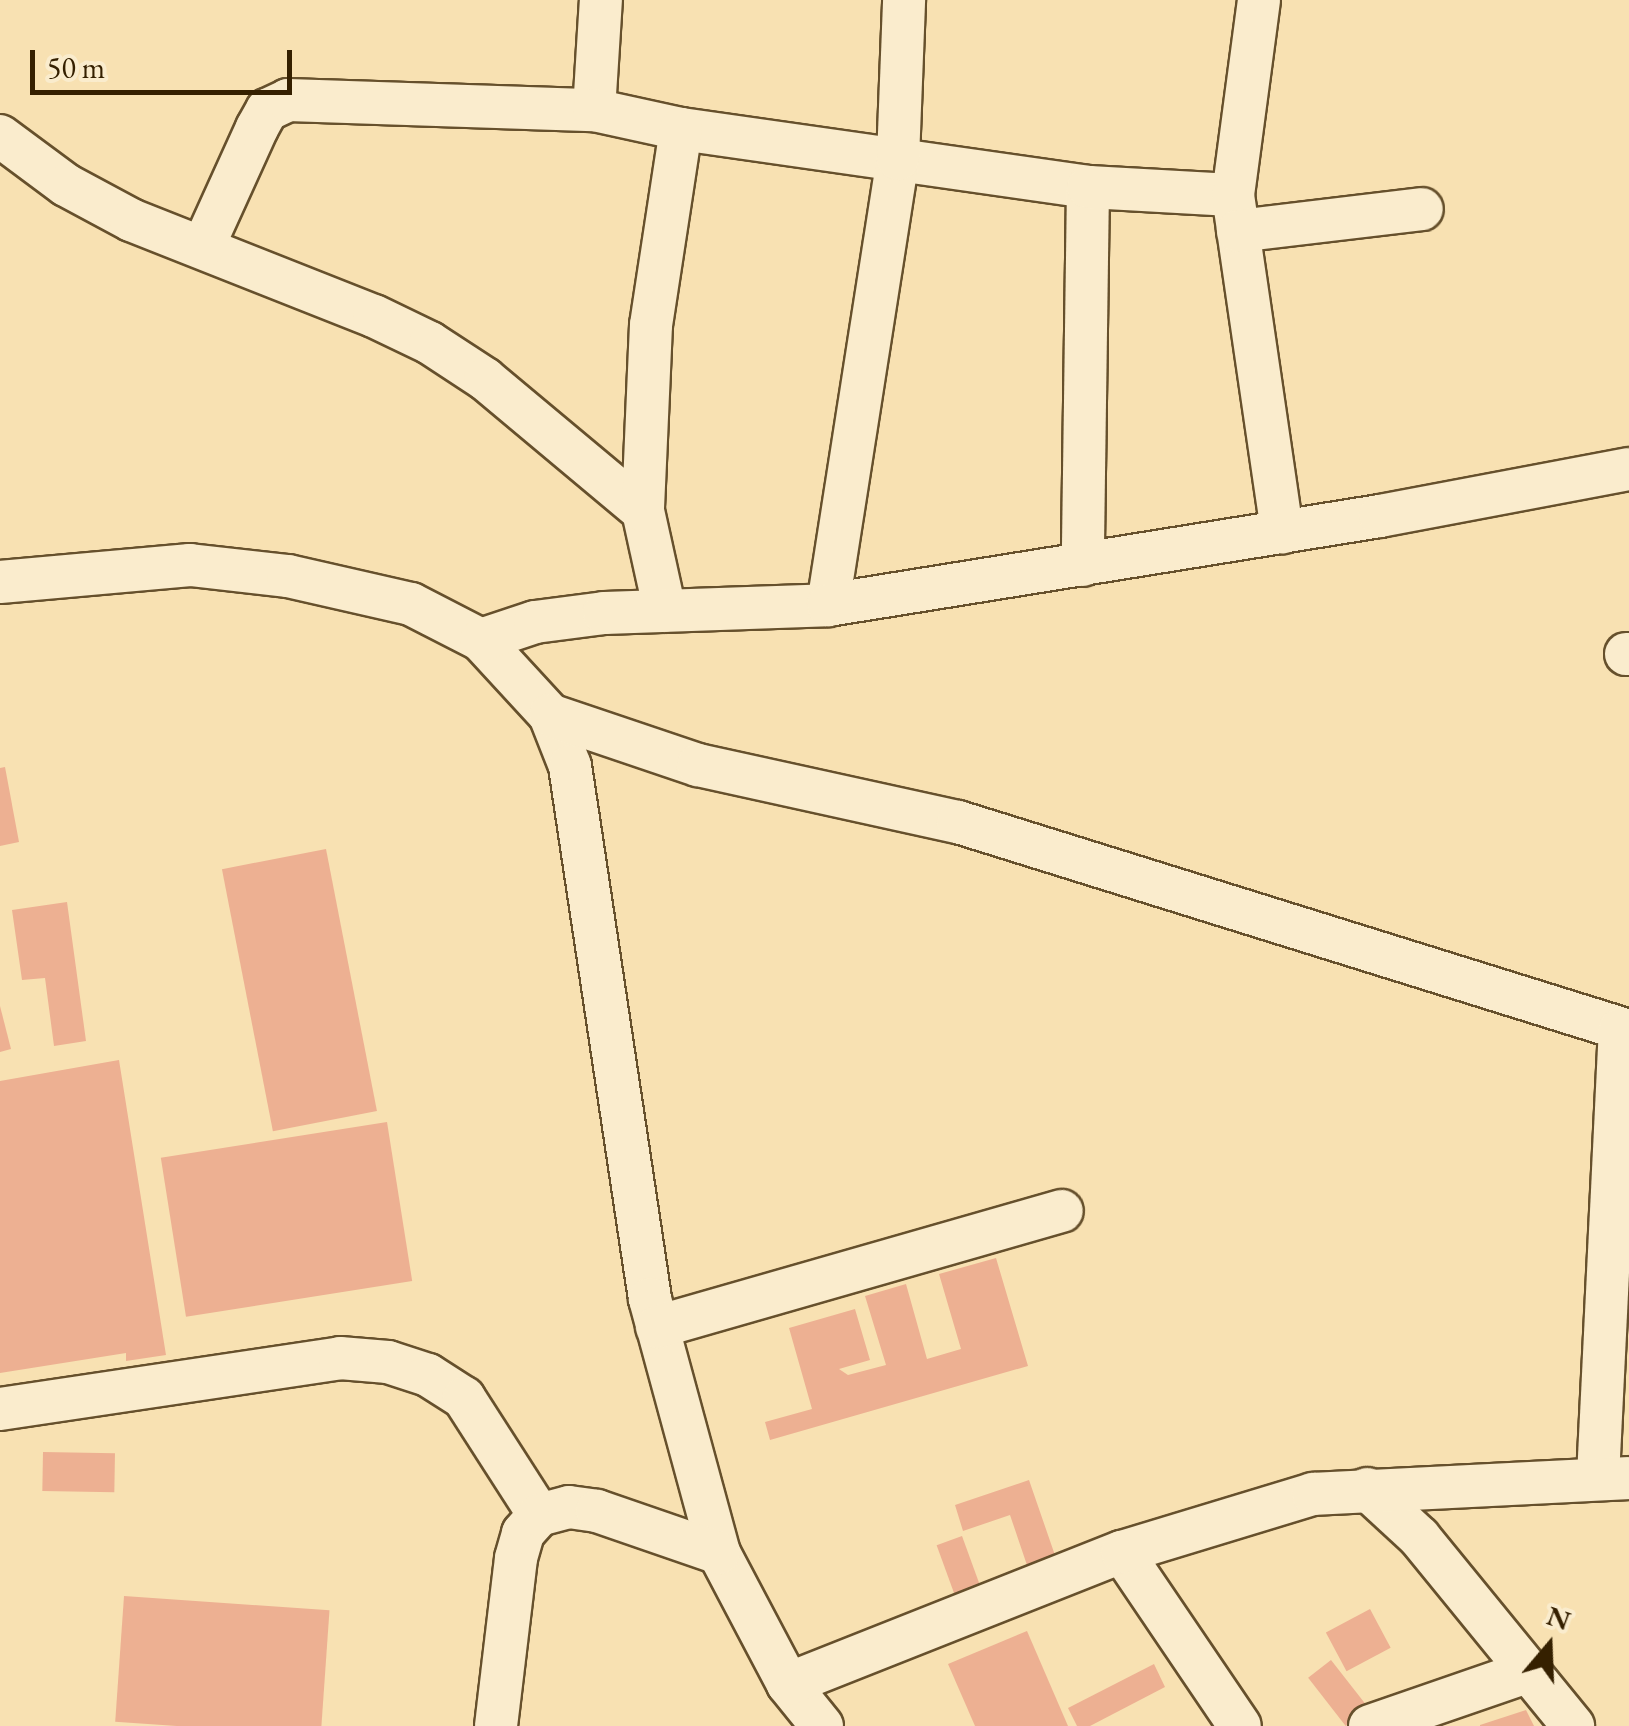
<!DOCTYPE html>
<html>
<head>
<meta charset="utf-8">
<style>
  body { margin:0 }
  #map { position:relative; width:1629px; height:1726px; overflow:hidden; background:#f8e1b2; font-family:"EB Garamond",serif }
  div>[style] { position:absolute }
  .building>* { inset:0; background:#edb092; transform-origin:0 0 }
  .roads { filter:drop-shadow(2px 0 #66502c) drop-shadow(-2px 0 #66502c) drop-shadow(0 2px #66502c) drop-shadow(0 -2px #66502c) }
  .minor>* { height:42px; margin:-21px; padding:0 21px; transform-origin:21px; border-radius:21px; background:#faeccd }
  span { translate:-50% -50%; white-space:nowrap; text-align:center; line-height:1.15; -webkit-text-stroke:9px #faeccd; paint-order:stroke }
  .north { position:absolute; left:1499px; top:1596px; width:100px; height:100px; -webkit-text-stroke:8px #faeccd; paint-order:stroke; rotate:19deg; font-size:28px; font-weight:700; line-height:40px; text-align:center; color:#352000 }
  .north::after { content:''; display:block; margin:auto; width:35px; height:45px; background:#352000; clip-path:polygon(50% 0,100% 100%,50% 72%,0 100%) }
  .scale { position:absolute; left:30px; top:50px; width:262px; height:45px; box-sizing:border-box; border:5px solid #352000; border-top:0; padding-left:12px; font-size:30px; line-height:35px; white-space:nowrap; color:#352000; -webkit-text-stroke:8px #faeccd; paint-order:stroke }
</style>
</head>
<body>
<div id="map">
  <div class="building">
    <i style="clip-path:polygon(5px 767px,19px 842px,0 846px,0 768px)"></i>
    <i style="left:326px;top:849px;width:267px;height:106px;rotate:79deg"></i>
    <i style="clip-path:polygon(67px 902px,86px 1041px,54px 1046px,45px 978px,22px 980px,12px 910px)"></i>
    <i style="clip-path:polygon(0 1006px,11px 1049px,0 1052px)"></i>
    <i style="clip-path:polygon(119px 1060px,166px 1355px,126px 1361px,126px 1353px,0 1373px,0 1081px)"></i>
    <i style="left:387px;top:1122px;width:161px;height:229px;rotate:81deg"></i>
    <i style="clip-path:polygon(996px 1258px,1028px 1366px,770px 1440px,765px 1422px,812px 1409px,789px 1328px,855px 1309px,870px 1360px,839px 1369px,848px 1375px,886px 1365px,865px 1296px,906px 1284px,927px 1359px,961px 1349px,939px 1274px)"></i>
    <i style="left:43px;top:1452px;width:72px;height:39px;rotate:1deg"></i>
    <i style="clip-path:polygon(1029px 1480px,1058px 1564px,1030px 1574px,1010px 1515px,963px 1531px,955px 1505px)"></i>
    <i style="left:962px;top:1536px;width:66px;height:27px;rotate:70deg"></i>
    <i style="left:124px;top:1596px;width:206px;height:126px;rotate:4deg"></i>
    <i style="left:1370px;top:1609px;width:44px;height:50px;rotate:62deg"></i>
    <i style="clip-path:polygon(1027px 1631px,1068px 1726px,975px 1726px,948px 1664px)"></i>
    <i style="left:1331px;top:1660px;width:61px;height:29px;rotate:52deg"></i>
    <i style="clip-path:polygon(1154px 1664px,1165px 1687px,1090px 1726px,1077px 1726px,1068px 1708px)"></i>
    <i style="clip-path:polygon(1526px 1710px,1534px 1726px,1480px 1726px,1480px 1725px)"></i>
  </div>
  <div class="roads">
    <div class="minor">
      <i style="left:594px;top:110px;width:110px;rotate:-86.4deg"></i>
      <i style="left:681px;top:129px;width:411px;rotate:8.1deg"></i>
      <i style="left:1088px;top:187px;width:378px;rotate:90.8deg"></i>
      <i style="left:0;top:136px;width:82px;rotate:36.6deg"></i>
      <i style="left:66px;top:185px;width:74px;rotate:28.3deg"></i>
      <i style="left:131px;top:220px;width:261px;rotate:21.6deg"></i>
      <i style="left:374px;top:316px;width:62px;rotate:25.7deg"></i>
      <i style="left:430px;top:343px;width:66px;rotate:33.2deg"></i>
      <i style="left:485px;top:379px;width:206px;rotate:39.9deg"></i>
      <i style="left:643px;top:511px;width:102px;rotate:77.6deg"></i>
      <i style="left:1088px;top:187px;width:145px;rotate:3.2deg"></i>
      <i style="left:1233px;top:195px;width:197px;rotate:-82.4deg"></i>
      <i style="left:1233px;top:195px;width:341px;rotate:81.7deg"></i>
      <i style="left:1238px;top:231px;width:185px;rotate:-6.8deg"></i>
      <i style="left:203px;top:247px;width:131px;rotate:-65.6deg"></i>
      <i style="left:257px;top:128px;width:21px;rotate:-61deg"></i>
      <i style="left:267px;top:110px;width:23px;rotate:-25deg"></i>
      <i style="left:288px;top:100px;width:306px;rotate:1.9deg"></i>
      <i style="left:594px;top:110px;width:89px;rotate:12.3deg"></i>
      <i style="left:681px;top:129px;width:198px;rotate:98.7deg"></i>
      <i style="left:651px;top:325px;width:186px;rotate:92.5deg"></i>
      <i style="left:0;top:582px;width:191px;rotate:-5.1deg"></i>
      <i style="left:190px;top:565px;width:99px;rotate:6.4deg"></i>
      <i style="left:288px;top:576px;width:126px;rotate:12.8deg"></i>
      <i style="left:411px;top:604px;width:79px;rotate:27.2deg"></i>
      <i style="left:481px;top:640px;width:102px;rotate:47.4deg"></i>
      <i style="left:550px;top:715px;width:55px;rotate:68.6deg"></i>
      <i style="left:570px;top:766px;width:539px;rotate:81.46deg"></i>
      <i style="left:650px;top:1299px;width:263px;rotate:74.8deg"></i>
      <i style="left:719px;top:1553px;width:148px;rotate:62.2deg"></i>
      <i style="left:788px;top:1684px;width:54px;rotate:51deg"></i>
      <i style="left:828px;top:605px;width:451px;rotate:-81.1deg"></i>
      <i style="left:898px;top:159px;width:159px;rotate:-87.8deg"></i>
      <i style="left:481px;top:640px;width:57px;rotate:-18.4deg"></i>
      <i style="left:535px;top:622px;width:70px;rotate:-7.4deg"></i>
      <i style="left:604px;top:613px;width:224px;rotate:-2deg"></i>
      <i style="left:828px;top:605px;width:559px;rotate:-9.16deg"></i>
      <i style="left:1380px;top:516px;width:253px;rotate:-10.7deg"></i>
      <i style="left:1626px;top:654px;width:3px"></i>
      <i style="left:550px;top:715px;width:156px;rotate:18.7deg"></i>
      <i style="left:698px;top:765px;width:266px;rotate:12.4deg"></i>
      <i style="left:958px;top:822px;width:703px;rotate:17.3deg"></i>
      <i style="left:657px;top:1327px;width:421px;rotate:-16deg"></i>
      <i style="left:0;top:1409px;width:344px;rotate:-8.5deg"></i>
      <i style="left:340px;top:1358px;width:48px;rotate:4.8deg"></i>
      <i style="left:388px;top:1362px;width:42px;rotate:18deg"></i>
      <i style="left:428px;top:1375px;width:43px;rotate:32.6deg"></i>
      <i style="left:464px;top:1398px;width:139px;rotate:57.3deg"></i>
      <i style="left:1598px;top:1477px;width:448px;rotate:-87.2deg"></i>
      <i style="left:1367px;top:1489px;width:71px;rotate:42.7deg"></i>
      <i style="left:1419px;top:1537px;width:244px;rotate:50.8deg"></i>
      <i style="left:1122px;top:1552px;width:210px;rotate:55.9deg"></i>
      <i style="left:788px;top:1684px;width:359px;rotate:-21.6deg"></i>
      <i style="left:1122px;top:1552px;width:200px;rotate:-16.9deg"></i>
      <i style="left:1313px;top:1494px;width:316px;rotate:-2.9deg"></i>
      <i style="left:496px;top:1726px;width:169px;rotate:-83.2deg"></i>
      <i style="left:516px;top:1558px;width:26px;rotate:-74deg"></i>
      <i style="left:523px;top:1533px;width:24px;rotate:-48deg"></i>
      <i style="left:539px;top:1515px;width:31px;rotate:-15deg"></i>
      <i style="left:569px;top:1507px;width:28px;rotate:8deg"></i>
      <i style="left:597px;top:1511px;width:129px;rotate:19deg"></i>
      <i style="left:1370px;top:1726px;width:169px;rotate:-19deg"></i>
    </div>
  </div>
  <div class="north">N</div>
  <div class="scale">50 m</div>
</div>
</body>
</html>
